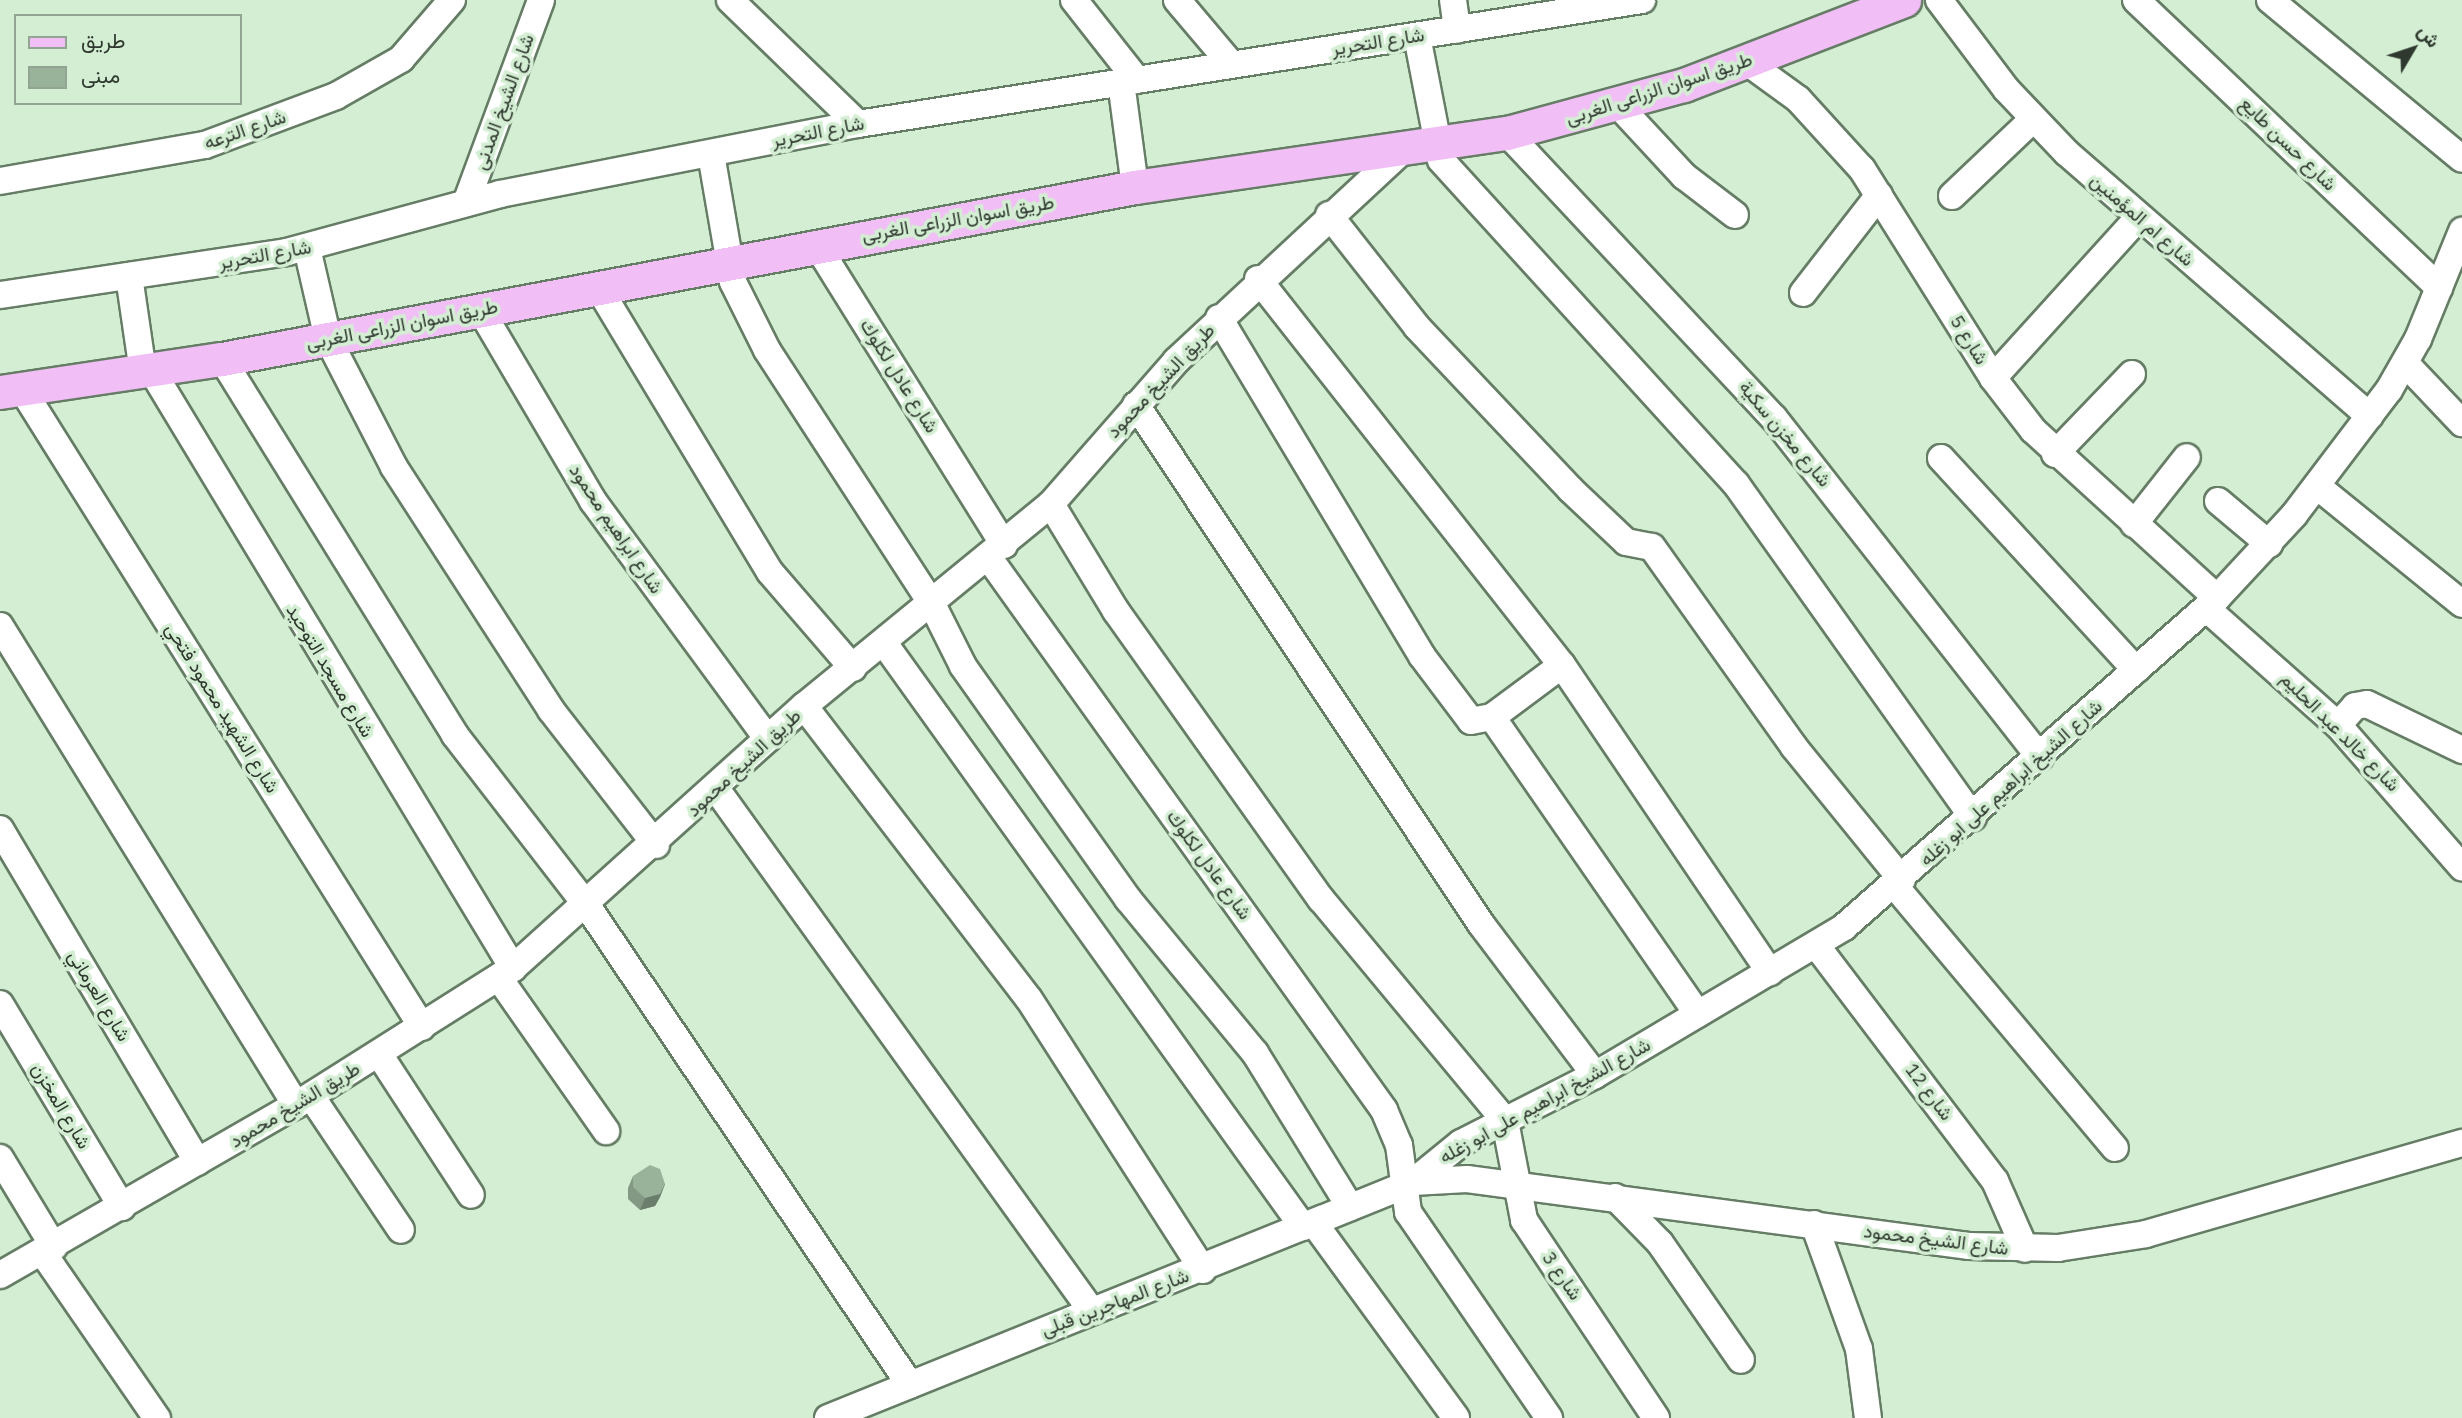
<!DOCTYPE html>
<html>
<head>
<meta charset="utf-8">
<style>
  body { margin:0 }
  #map { position:relative; width:2462px; height:1418px; overflow:hidden; background:#d4eed4; font-family:"IBM Plex Sans",Vazirmatn,sans-serif }
  div>[style] { position:absolute }
  .roads { filter:drop-shadow(2px 0 #657c65) drop-shadow(-2px 0 #657c65) drop-shadow(0 2px #657c65) drop-shadow(0 -2px #657c65) }
  .minor>* { height:26px; margin:-13px; padding:0 13px; transform-origin:13px; border-radius:13px; background:#fff }
  .major>* { height:33px; margin:-16.5px; padding:0 16.5px; transform-origin:16.5px; border-radius:16.5px; background:#f1bef5 }
  .wall>* { inset:0; background:#849984 }
  .shaded-wall>* { inset:0; background:#6b7d6c }
  .building>* { inset:0; background:#99b29a }
  span { translate:-50% -50%; white-space:nowrap; text-align:center; line-height:1.15; -webkit-text-stroke:7px #d4eed4; paint-order:stroke }
  .street-label { font-size:19px; color:#2e382e }
  .legend { position:absolute; left:14px; top:14px; width:228px; height:91px; box-sizing:border-box; background:#d4eed4; border:2px solid #92a592; margin:0; padding:9px 12px; list-style:none; font-size:21px; color:#2e382e }
  .legend li { display:flex; align-items:center; gap:14px; height:35px }
  .legend b { width:35px; border:2px solid #92a592 }
  .north { position:absolute; left:2378px; top:14px; width:70px; height:70px; -webkit-text-stroke:5px #d4eed4; paint-order:stroke; rotate:51deg; font-size:19px; font-weight:700; line-height:28px; text-align:center; color:#2e382e }
  .north::after { content:''; display:block; margin:auto; width:24px; height:32px; background:#2e382e; clip-path:polygon(50% 0,100% 100%,50% 72%,0 100%) }
</style>
</head>
<body>
<div id="map">
  <div class="roads">
    <div class="minor">
      <i style="left:730px;top:0;width:178px;rotate:44.1deg"></i>
      <i style="left:1074px;top:0;width:102px;rotate:51.8deg"></i>
      <i style="left:1177px;top:0;width:84px;rotate:49.8deg"></i>
      <i style="left:1453px;top:0;width:30px;rotate:82deg"></i>
      <i style="left:1939px;top:0;width:111px;rotate:53deg"></i>
      <i style="left:2006px;top:89px;width:88px;rotate:46.4deg"></i>
      <i style="left:2067px;top:153px;width:401px;rotate:41deg"></i>
      <i style="left:2136px;top:0;width:418px;rotate:43.5deg"></i>
      <i style="left:2270px;top:0;width:249px;rotate:39.6deg"></i>
      <i style="left:1417px;top:36px;width:126px;rotate:79deg"></i>
      <i style="left:1441px;top:160px;width:438px;rotate:47.7deg"></i>
      <i style="left:1736px;top:484px;width:409px;rotate:54.6deg"></i>
      <i style="left:1747px;top:62px;width:63px;rotate:36deg"></i>
      <i style="left:1798px;top:99px;width:95px;rotate:47.6deg"></i>
      <i style="left:1862px;top:169px;width:247px;rotate:57.9deg"></i>
      <i style="left:1993px;top:378px;width:66px;rotate:52.4deg"></i>
      <i style="left:2033px;top:430px;width:249px;rotate:42.4deg"></i>
      <i style="left:1121px;top:82px;width:106px;rotate:82.4deg"></i>
      <i style="left:1619px;top:106px;width:96px;rotate:47.1deg"></i>
      <i style="left:1684px;top:176px;width:64px;rotate:37.4deg"></i>
      <i style="left:1507px;top:133px;width:391px;rotate:46.9deg"></i>
      <i style="left:1774px;top:418px;width:431px;rotate:51.9deg"></i>
      <i style="left:711px;top:154px;width:130px;rotate:80.2deg"></i>
      <i style="left:733px;top:282px;width:76px;rotate:63.4deg"></i>
      <i style="left:767px;top:350px;width:305px;rotate:57deg"></i>
      <i style="left:933px;top:606px;width:67px;rotate:63.4deg"></i>
      <i style="left:963px;top:666px;width:286px;rotate:54.7deg"></i>
      <i style="left:1128px;top:899px;width:200px;rotate:50.5deg"></i>
      <i style="left:1255px;top:1053px;width:181px;rotate:58.3deg"></i>
      <i style="left:0;top:181px;width:208px;rotate:-10deg"></i>
      <i style="left:205px;top:145px;width:140px;rotate:-20.5deg"></i>
      <i style="left:336px;top:96px;width:75px;rotate:-29.6deg"></i>
      <i style="left:401px;top:59px;width:78px;rotate:-49.2deg"></i>
      <i style="left:1952px;top:196px;width:112px;rotate:-43.5deg"></i>
      <i style="left:466px;top:203px;width:216px;rotate:-69.7deg"></i>
      <i style="left:1329px;top:215px;width:142px;rotate:51.8deg"></i>
      <i style="left:1417px;top:327px;width:223px;rotate:46.6deg"></i>
      <i style="left:1570px;top:489px;width:77px;rotate:43.4deg"></i>
      <i style="left:1626px;top:542px;width:26px;rotate:11deg"></i>
      <i style="left:1652px;top:547px;width:245px;rotate:54.6deg"></i>
      <i style="left:1794px;top:747px;width:171px;rotate:50.9deg"></i>
      <i style="left:816px;top:244px;width:355px;rotate:58deg"></i>
      <i style="left:307px;top:248px;width:93px;rotate:77deg"></i>
      <i style="left:328px;top:339px;width:144px;rotate:62.7deg"></i>
      <i style="left:394px;top:467px;width:289px;rotate:57.1deg"></i>
      <i style="left:551px;top:710px;width:171px;rotate:52.1deg"></i>
      <i style="left:129px;top:276px;width:97px;rotate:81.7deg"></i>
      <i style="left:1258px;top:279px;width:491px;rotate:51.8deg"></i>
      <i style="left:1562px;top:665px;width:371px;rotate:55.9deg"></i>
      <i style="left:598px;top:287px;width:333px;rotate:58.9deg"></i>
      <i style="left:770px;top:572px;width:127px;rotate:49.2deg"></i>
      <i style="left:1803px;top:293px;width:124px;rotate:-52.2deg"></i>
      <i style="left:0;top:295px;width:290px;rotate:-8.5deg"></i>
      <i style="left:287px;top:252px;width:221px;rotate:-15.2deg"></i>
      <i style="left:500px;top:194px;width:365px;rotate:-11.1deg"></i>
      <i style="left:858px;top:124px;width:794px;rotate:-8.99deg"></i>
      <i style="left:480px;top:309px;width:223px;rotate:59.5deg"></i>
      <i style="left:593px;top:501px;width:295px;rotate:53.7deg"></i>
      <i style="left:1219px;top:318px;width:394px;rotate:59deg"></i>
      <i style="left:1422px;top:656px;width:81px;rotate:53deg"></i>
      <i style="left:1471px;top:721px;width:21px;rotate:-11deg"></i>
      <i style="left:1492px;top:717px;width:87px;rotate:-36.6deg"></i>
      <i style="left:222px;top:359px;width:442px;rotate:58.2deg"></i>
      <i style="left:455px;top:735px;width:217px;rotate:52.3deg"></i>
      <i style="left:588px;top:907px;width:576px;rotate:56.03deg"></i>
      <i style="left:2405px;top:363px;width:83px;rotate:46.5deg"></i>
      <i style="left:152px;top:371px;width:698px;rotate:58.84deg"></i>
      <i style="left:1993px;top:378px;width:216px;rotate:-47.8deg"></i>
      <i style="left:22px;top:389px;width:753px;rotate:57.91deg"></i>
      <i style="left:1136px;top:405px;width:623px;rotate:56.39deg"></i>
      <i style="left:1481px;top:924px;width:189px;rotate:52.9deg"></i>
      <i style="left:2055px;top:454px;width:111px;rotate:-46.1deg"></i>
      <i style="left:1941px;top:458px;width:288px;rotate:47.4deg"></i>
      <i style="left:2317px;top:486px;width:187px;rotate:39.1deg"></i>
      <i style="left:2218px;top:501px;width:67px;rotate:40.1deg"></i>
      <i style="left:1051px;top:504px;width:125px;rotate:58.7deg"></i>
      <i style="left:1116px;top:611px;width:354px;rotate:54.6deg"></i>
      <i style="left:1321px;top:899px;width:288px;rotate:50.3deg"></i>
      <i style="left:1505px;top:1121px;width:101px;rotate:79.1deg"></i>
      <i style="left:1524px;top:1220px;width:238px;rotate:56.3deg"></i>
      <i style="left:2134px;top:524px;width:85px;rotate:-51.7deg"></i>
      <i style="left:989px;top:558px;width:679px;rotate:54.41deg"></i>
      <i style="left:1384px;top:1110px;width:38px;rotate:67deg"></i>
      <i style="left:1399px;top:1145px;width:68px;rotate:82.3deg"></i>
      <i style="left:1408px;top:1212px;width:250px;rotate:55.6deg"></i>
      <i style="left:2206px;top:608px;width:176px;rotate:41.6deg"></i>
      <i style="left:2338px;top:725px;width:189px;rotate:48.9deg"></i>
      <i style="left:0;top:626px;width:563px;rotate:58.29deg"></i>
      <i style="left:884px;top:643px;width:719px;rotate:54.34deg"></i>
      <i style="left:804px;top:706px;width:369px;rotate:52.5deg"></i>
      <i style="left:1029px;top:999px;width:322px;rotate:57.3deg"></i>
      <i style="left:1492px;top:717px;width:361px;rotate:55.3deg"></i>
      <i style="left:2338px;top:725px;width:25px;rotate:-48deg"></i>
      <i style="left:2355px;top:706px;width:12px;rotate:-9deg"></i>
      <i style="left:2367px;top:704px;width:106px;rotate:25.8deg"></i>
      <i style="left:717px;top:790px;width:641px;rotate:54.28deg"></i>
      <i style="left:0;top:829px;width:387px;rotate:59.3deg"></i>
      <i style="left:1895px;top:886px;width:342px;rotate:50deg"></i>
      <i style="left:1816px;top:945px;width:296px;rotate:52.8deg"></i>
      <i style="left:1995px;top:1181px;width:74px;rotate:66.2deg"></i>
      <i style="left:499px;top:978px;width:187px;rotate:55deg"></i>
      <i style="left:0;top:1004px;width:237px;rotate:59deg"></i>
      <i style="left:379px;top:1054px;width:168px;rotate:56.9deg"></i>
      <i style="left:311px;top:1096px;width:161px;rotate:56.1deg"></i>
      <i style="left:0;top:1158px;width:104px;rotate:58.8deg"></i>
      <i style="left:1413px;top:1182px;width:62px;rotate:-39.1deg"></i>
      <i style="left:1461px;top:1143px;width:150px;rotate:-26.9deg"></i>
      <i style="left:1595px;top:1075px;width:290px;rotate:-30.7deg"></i>
      <i style="left:1844px;top:927px;width:497px;rotate:-41.4deg"></i>
      <i style="left:2217px;top:598px;width:113px;rotate:-47.1deg"></i>
      <i style="left:2294px;top:515px;width:157px;rotate:-52.8deg"></i>
      <i style="left:2389px;top:390px;width:59px;rotate:-60.4deg"></i>
      <i style="left:2418px;top:339px;width:117px;rotate:-67.8deg"></i>
      <i style="left:1615px;top:1197px;width:64px;rotate:45.6deg"></i>
      <i style="left:1660px;top:1243px;width:142px;rotate:55.3deg"></i>
      <i style="left:1314px;top:1223px;width:241px;rotate:53.9deg"></i>
      <i style="left:1814px;top:1224px;width:133px;rotate:70.2deg"></i>
      <i style="left:1859px;top:1349px;width:70px;rotate:82.6deg"></i>
      <i style="left:43px;top:1253px;width:201px;rotate:55.4deg"></i>
      <i style="left:0;top:1275px;width:341px;rotate:-29.9deg"></i>
      <i style="left:296px;top:1105px;width:257px;rotate:-32.3deg"></i>
      <i style="left:513px;top:968px;width:392px;rotate:-42deg"></i>
      <i style="left:804px;top:706px;width:319px;rotate:-39.3deg"></i>
      <i style="left:1051px;top:504px;width:190px;rotate:-48.8deg"></i>
      <i style="left:1176px;top:361px;width:316px;rotate:-42.9deg"></i>
      <i style="left:828px;top:1418px;width:631px;rotate:-21.97deg"></i>
      <i style="left:1413px;top:1182px;width:54px;rotate:-3.2deg"></i>
      <i style="left:1467px;top:1179px;width:506px;rotate:7.6deg"></i>
      <i style="left:1969px;top:1246px;width:89px;rotate:1.3deg"></i>
      <i style="left:2058px;top:1248px;width:89px;rotate:-9deg"></i>
      <i style="left:2146px;top:1234px;width:329px;rotate:-16.1deg"></i>
    </div>
    <div class="major">
      <i style="left:0;top:392px;width:224px;rotate:-8.5deg"></i>
      <i style="left:222px;top:359px;width:929px;rotate:-10.67deg"></i>
      <i style="left:1135px;top:187px;width:376px;rotate:-8.3deg"></i>
      <i style="left:1507px;top:133px;width:183px;rotate:-15.2deg"></i>
      <i style="left:1684px;top:85px;width:236px;rotate:-21.1deg"></i>
    </div>
  </div>
  <div class="wall">
    <i style="clip-path:polygon(633px 1176px,665px 1184px,660px 1197px,655px 1206px,640px 1210px,628px 1199px,628px 1188px)"></i>
  </div>
  <div class="shaded-wall">
    <i style="clip-path:polygon(665px 1184px,660px 1197px,655px 1206px,640px 1210px,645px 1198px)"></i>
  </div>
  <div class="building">
    <i style="clip-path:polygon(650px 1165px,660px 1169px,665px 1184px,660px 1194px,645px 1198px,633px 1187px,633px 1176px)"></i>
  </div>
  <div class="street-label">
    <span style="left:1378px;top:42px;rotate:-9deg">شارع التحرير</span>
    <span style="left:1659px;top:89px;rotate:-18deg">طريق اسوان الزراعى الغربى</span>
    <span style="left:504px;top:102px;rotate:-70deg">شارع الشيخ المدنى</span>
    <span style="left:245px;top:130px;rotate:-19deg">شارع الترعه</span>
    <span style="left:818px;top:132px;rotate:-11deg">شارع التحرير</span>
    <span style="left:2288px;top:144px;rotate:44deg">شارع حسن طايع</span>
    <span style="left:958px;top:219px;rotate:-10deg">طريق اسوان الزراعى الغربى</span>
    <span style="left:2142px;top:220px;rotate:41deg">شارع ام المؤمنين</span>
    <span style="left:265px;top:255px;rotate:-10deg">شارع التحرير</span>
    <span style="left:402px;top:325px;rotate:-11deg">طريق اسوان الزراعى الغربى</span>
    <span style="left:1969px;top:340px;rotate:58deg">شارع 5</span>
    <span style="left:899px;top:376px;rotate:58deg">شارع عادل لكلوك</span>
    <span style="left:1161px;top:381px;rotate:-47deg">طريق الشيخ محمود</span>
    <span style="left:1785px;top:434px;rotate:50deg">شارع مخزن سكية</span>
    <span style="left:616px;top:529px;rotate:56deg">شارع ابراهيم محمود</span>
    <span style="left:330px;top:671px;rotate:59deg">شارع مسجد التوحيد</span>
    <span style="left:222px;top:708px;rotate:58deg">شارع الشهيد محمود فتحي</span>
    <span style="left:2340px;top:732px;rotate:45deg">شارع خالد عبد الحليم</span>
    <span style="left:744px;top:763px;rotate:-43deg">طريق الشيخ محمود</span>
    <span style="left:2011px;top:783px;rotate:-42deg">شارع الشيخ ابراهيم على ابو زغله</span>
    <span style="left:1209px;top:865px;rotate:54deg">شارع عادل لكلوك</span>
    <span style="left:99px;top:996px;rotate:59deg">شارع العرماني</span>
    <span style="left:1929px;top:1092px;rotate:53deg">شارع 12</span>
    <span style="left:1545px;top:1101px;rotate:-29deg">شارع الشيخ ابراهيم على ابو زغله</span>
    <span style="left:295px;top:1105px;rotate:-31deg">طريق الشيخ محمود</span>
    <span style="left:61px;top:1106px;rotate:59deg">شارع المخزن</span>
    <span style="left:1936px;top:1240px;rotate:7deg">شارع الشيخ محمود</span>
    <span style="left:1562px;top:1276px;rotate:55deg">شارع 3</span>
    <span style="left:1115px;top:1303px;rotate:-21deg">شارع المهاجرين قبلى</span>
  </div>
  <ul class="legend">
  <li><b style="height:9px;background:#f1bef5"></b>طريق</li>
  <li><b style="height:19px;background:#99b29a"></b>مبنى</li>
  </ul>
  <div class="north">ش</div>
</div>
</body>
</html>
